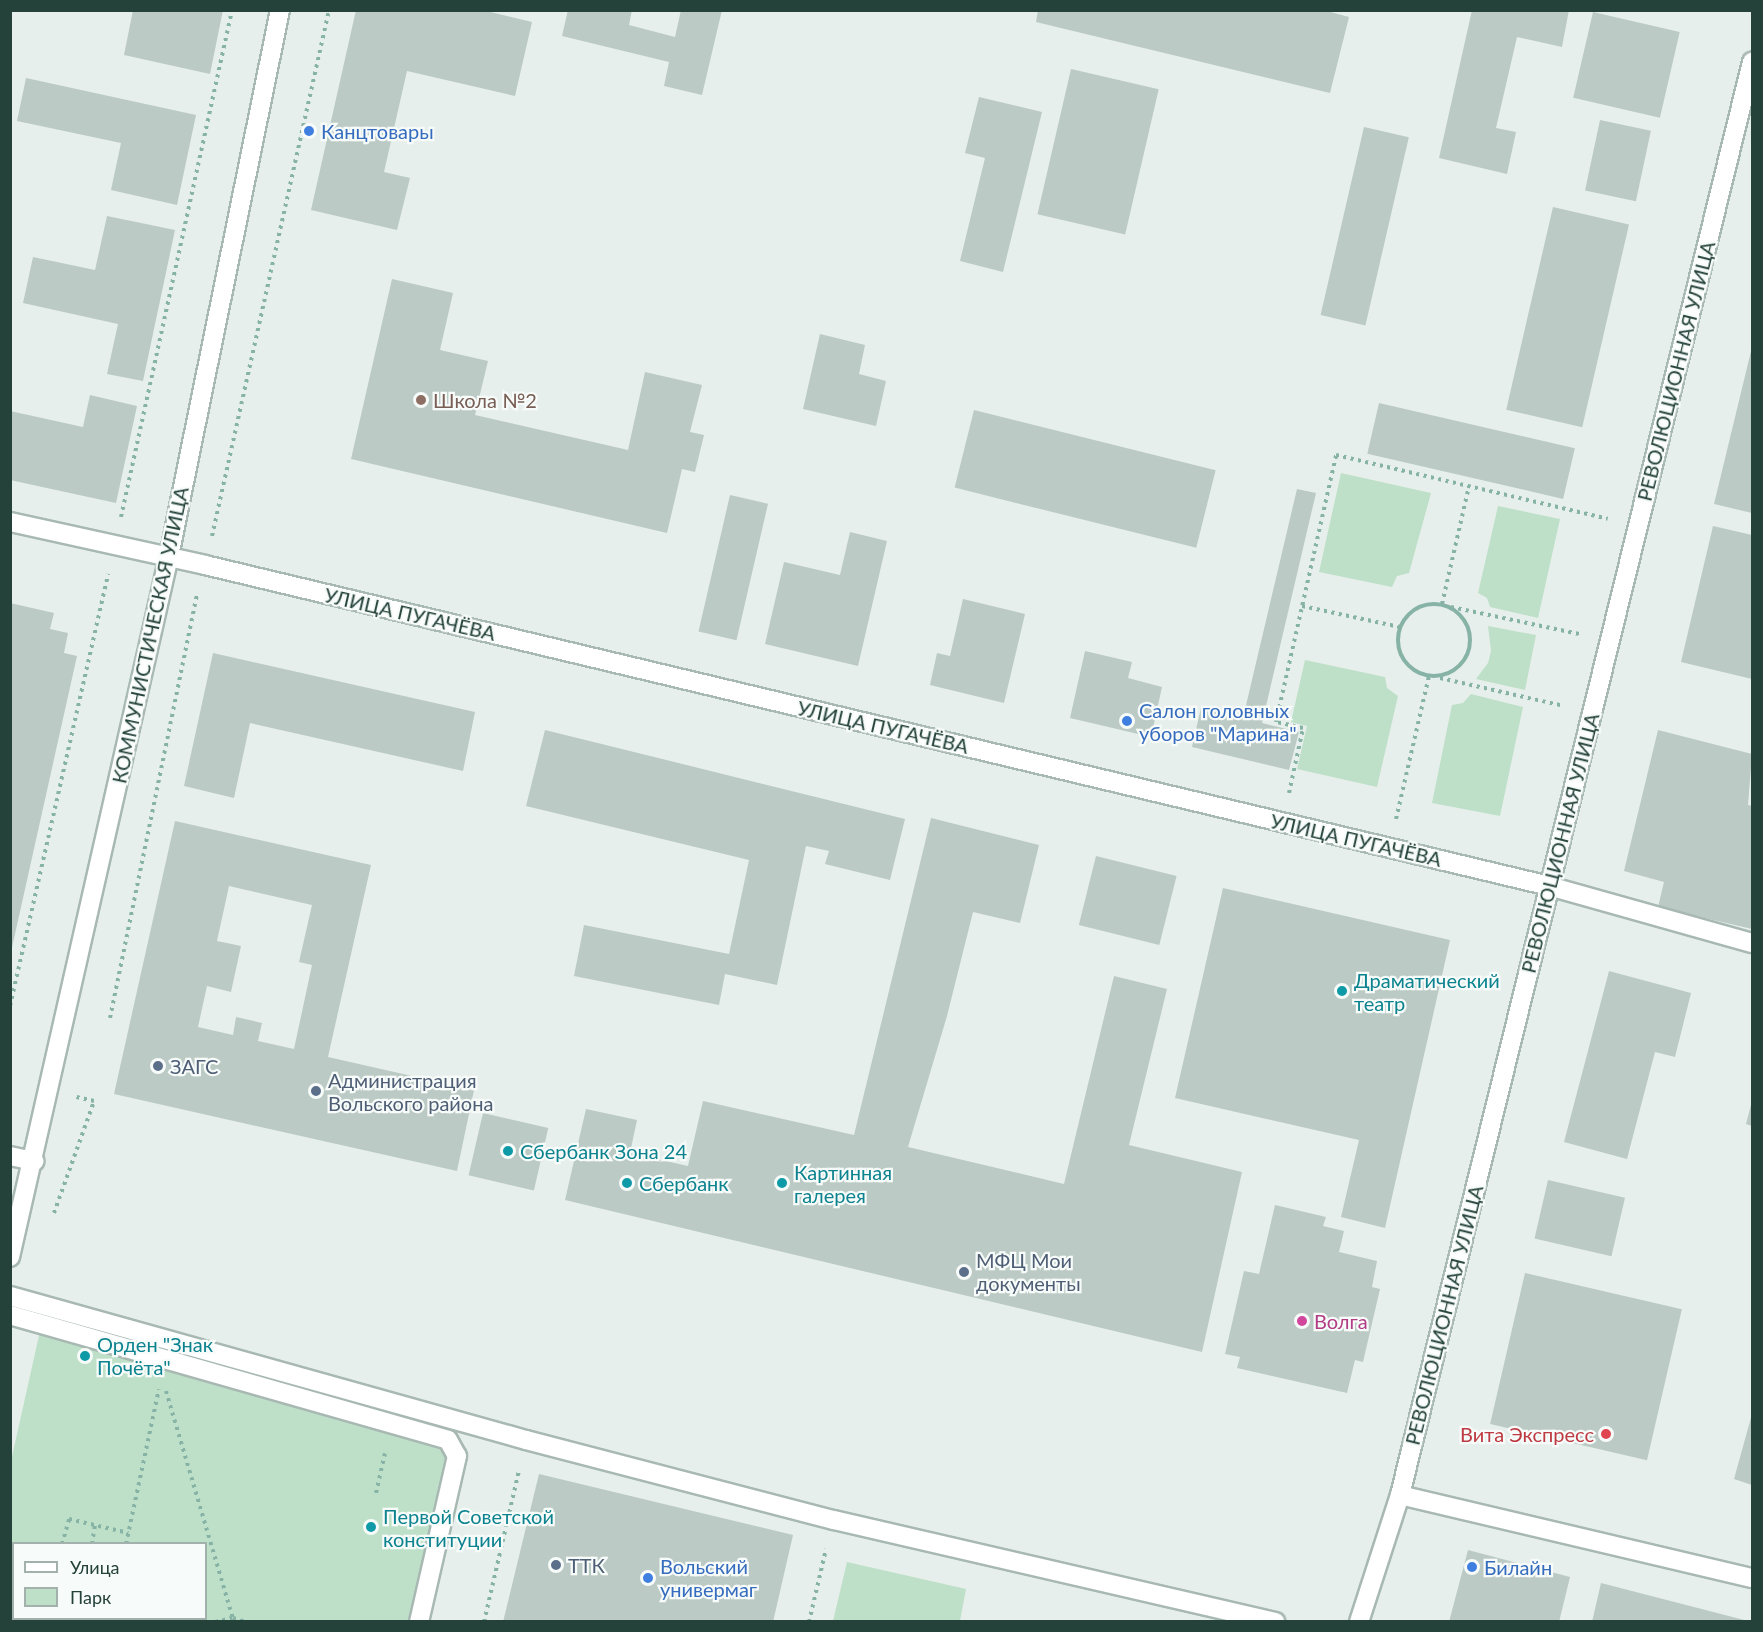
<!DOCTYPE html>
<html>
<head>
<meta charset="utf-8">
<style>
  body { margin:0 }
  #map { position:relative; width:1763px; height:1632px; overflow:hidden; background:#e6efeb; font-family:Lato,sans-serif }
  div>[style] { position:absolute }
  .green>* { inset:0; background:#bfe0c8 }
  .building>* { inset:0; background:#bbcac4; transform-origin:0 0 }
  .path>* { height:4px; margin-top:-2px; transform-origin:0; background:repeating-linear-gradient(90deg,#86b3a5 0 3px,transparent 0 7.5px) }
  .path>.ring { margin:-2px; padding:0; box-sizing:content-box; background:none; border:4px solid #86b3a5; border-radius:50% }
  .roads { filter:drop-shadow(2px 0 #a8b8b2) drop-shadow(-2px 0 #a8b8b2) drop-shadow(0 2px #a8b8b2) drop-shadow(0 -2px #a8b8b2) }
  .minor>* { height:18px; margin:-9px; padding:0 9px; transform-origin:9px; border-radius:9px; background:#fff }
  .dots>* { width:16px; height:16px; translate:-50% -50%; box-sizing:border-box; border:3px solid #f7fbf9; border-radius:50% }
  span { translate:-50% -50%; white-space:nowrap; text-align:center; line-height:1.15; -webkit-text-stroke:4.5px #f7fbf9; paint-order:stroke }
  .shop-label { font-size:20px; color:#366cbe }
  .left { translate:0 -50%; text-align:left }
  .street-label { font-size:20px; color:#24423a }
  .education-label { font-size:20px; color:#785e54 }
  .culture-label { font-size:20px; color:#0d838f }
  .service-label { font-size:20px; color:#4e5e75 }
  .hotel-label { font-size:20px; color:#b23c85 }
  .health-label { font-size:20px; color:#be3a42 }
  .right { translate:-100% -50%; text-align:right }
  .frame { position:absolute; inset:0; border:12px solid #24423a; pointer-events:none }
  .legend { position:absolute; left:12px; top:1542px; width:195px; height:78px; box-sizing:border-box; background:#f7fbf9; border:2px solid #a3b1ad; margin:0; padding:8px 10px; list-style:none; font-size:18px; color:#24423a }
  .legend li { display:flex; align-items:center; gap:12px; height:30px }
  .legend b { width:30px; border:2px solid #a3b1ad }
</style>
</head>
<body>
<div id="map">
  <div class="green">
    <i style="clip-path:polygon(1341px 473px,1431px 493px,1409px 573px,1397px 576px,1392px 587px,1319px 572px)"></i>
    <i style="clip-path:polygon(1498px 506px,1560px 519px,1538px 618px,1490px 607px,1487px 598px,1478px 593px)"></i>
    <i style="clip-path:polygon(1488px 626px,1536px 635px,1525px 690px,1476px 679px,1488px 663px,1491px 651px)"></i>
    <i style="clip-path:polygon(1305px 660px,1385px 677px,1387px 688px,1398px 696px,1377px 787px,1297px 769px,1307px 726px,1291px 722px)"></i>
    <i style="clip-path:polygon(1471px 694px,1523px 707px,1500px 816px,1432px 803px,1452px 705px,1463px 703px)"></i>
    <i style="clip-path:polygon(evenodd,40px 1331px,447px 1451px,410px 1621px,11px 1622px,11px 1461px,40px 1331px,14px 1544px,206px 1544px,206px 1618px,14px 1618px,14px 1544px)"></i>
    <i style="clip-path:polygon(847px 1562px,966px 1589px,960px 1621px,833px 1621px)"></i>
  </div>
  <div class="building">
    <i style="clip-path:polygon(133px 10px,223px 10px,210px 74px,124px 55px)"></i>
    <i style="clip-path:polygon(356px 10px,482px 10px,532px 22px,515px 96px,407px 71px,384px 172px,410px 178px,397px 230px,311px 210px)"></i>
    <i style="clip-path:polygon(568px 10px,632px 10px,629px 25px,675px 37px,681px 10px,722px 10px,702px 95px,664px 86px,669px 62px,562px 36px)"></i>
    <i style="clip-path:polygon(1038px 10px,1323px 10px,1349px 17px,1330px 93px,1036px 22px)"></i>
    <i style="clip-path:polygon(1472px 10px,1569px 10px,1562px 47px,1517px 37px,1496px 128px,1516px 132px,1507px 174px,1439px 158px)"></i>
    <i style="left:1593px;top:12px;width:89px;height:88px;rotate:13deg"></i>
    <i style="left:1071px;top:69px;width:90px;height:149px;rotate:13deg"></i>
    <i style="clip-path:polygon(26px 78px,196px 115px,177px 205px,111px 190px,121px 143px,17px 121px)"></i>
    <i style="clip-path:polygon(979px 97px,1042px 112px,1003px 272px,960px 261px,985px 158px,965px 153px)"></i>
    <i style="left:1600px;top:120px;width:52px;height:72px;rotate:12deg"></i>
    <i style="left:1364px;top:127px;width:46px;height:193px;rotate:13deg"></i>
    <i style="left:1553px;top:207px;width:78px;height:208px;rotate:13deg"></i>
    <i style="clip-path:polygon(107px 216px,175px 230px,143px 381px,107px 374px,118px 324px,23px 303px,33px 257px,95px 270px)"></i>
    <i style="clip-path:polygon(392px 279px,453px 293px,440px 350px,488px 361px,475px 415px,628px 450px,645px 372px,702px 385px,690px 432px,704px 435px,695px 472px,682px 469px,667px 533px,351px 459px)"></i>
    <i style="clip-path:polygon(820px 334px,865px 345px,859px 374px,886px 381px,876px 426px,803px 409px)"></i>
    <i style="clip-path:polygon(1752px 347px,1752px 513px,1714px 504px)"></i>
    <i style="clip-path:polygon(90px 395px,137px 406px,116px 503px,10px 480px,10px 411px,83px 427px)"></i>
    <i style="left:1379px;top:403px;width:201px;height:52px;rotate:13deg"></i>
    <i style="left:974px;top:410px;width:249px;height:80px;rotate:14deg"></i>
    <i style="clip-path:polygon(1297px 489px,1316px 493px,1262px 723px,1299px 732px,1289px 770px,1192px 747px,1201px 708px,1243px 718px)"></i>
    <i style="left:730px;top:495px;width:39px;height:140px;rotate:13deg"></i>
    <i style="clip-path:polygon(1713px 526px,1752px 535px,1752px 679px,1681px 662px)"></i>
    <i style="clip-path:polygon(850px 532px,887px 541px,858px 666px,765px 644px,784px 562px,840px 575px)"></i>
    <i style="clip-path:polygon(963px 599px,1025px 614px,1004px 703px,930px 685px,937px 653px,950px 656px)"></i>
    <i style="clip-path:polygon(10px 603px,54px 613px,50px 629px,68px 633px,64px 653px,77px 656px,11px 952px)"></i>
    <i style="clip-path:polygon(1085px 651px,1132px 662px,1128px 678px,1162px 687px,1151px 737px,1070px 718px)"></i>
    <i style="clip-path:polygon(213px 653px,475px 712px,463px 771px,250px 723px,234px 798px,184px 786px)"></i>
    <i style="clip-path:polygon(545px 730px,905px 819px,890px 880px,825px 864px,829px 851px,806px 846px,777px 985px,725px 974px,719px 1005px,574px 976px,584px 925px,729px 954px,749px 860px,526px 806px)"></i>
    <i style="clip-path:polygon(1658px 730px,1752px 754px,1748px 805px,1752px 806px,1752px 929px,1658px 907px,1664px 882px,1624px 871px)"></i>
    <i style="clip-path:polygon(931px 818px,1039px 845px,1020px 923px,973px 912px,947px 1016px,908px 1147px,1064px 1184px,1114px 976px,1167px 989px,1129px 1145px,1242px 1172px,1202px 1352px,565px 1200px,586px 1109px,637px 1120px,630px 1153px,688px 1166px,703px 1101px,854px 1135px)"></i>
    <i style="clip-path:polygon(evenodd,175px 821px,371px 865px,328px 1057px,474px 1090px,457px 1171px,114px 1094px,175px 821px,229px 886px,312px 905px,299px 962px,312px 965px,294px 1049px,258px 1041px,262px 1023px,236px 1017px,233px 1035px,198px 1027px,207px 986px,231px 992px,241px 946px,217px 941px,229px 886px)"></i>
    <i style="left:1096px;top:856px;width:83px;height:71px;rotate:14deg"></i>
    <i style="clip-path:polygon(1223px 888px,1450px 940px,1385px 1228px,1341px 1217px,1359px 1140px,1175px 1098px)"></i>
    <i style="clip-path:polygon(1609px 971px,1691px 993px,1675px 1057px,1655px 1052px,1627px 1159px,1564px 1142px)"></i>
    <i style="clip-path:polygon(1752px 1101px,1752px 1126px,1746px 1124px)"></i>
    <i style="left:483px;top:1113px;width:67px;height:64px;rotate:13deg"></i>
    <i style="left:1548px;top:1180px;width:79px;height:60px;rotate:13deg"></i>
    <i style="clip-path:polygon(1275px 1205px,1326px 1217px,1323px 1226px,1344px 1231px,1339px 1252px,1377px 1261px,1372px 1287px,1380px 1289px,1363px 1362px,1355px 1360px,1347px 1393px,1237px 1368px,1240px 1357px,1225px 1354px,1244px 1271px,1259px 1274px)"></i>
    <i style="left:1525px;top:1273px;width:161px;height:155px;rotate:13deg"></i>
    <i style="clip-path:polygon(1752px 1414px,1752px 1485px,1734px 1479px)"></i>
    <i style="clip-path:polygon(539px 1474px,793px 1535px,773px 1622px,503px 1622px)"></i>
    <i style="clip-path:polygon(1468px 1550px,1570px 1577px,1559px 1622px,1449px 1622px)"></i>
    <i style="clip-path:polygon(1601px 1583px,1748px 1621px,1748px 1622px,1592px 1622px)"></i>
  </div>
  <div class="path">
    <i style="left:121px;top:517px;width:519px;rotate:-77.65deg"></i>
    <i style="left:212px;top:536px;width:539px;rotate:-77.46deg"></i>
    <i class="ring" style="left:1398px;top:604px;width:68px;height:68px"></i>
    <i style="left:1442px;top:604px;width:121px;rotate:-77.1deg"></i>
    <i style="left:1302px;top:606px;width:100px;rotate:12.1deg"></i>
    <i style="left:1451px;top:607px;width:131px;rotate:11.9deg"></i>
    <i style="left:1440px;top:678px;width:127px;rotate:12.7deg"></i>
    <i style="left:1289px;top:793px;width:66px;rotate:-77.8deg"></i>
    <i style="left:1303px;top:728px;width:28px;rotate:-167deg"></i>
    <i style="left:1276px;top:722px;width:274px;rotate:-77.3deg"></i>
    <i style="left:1336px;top:455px;width:279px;rotate:13.2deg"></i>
    <i style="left:1396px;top:819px;width:147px;rotate:-77deg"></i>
    <i style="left:10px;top:1006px;width:443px;rotate:-77.2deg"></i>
    <i style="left:110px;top:1018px;width:431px;rotate:-78.4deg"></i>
    <i style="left:54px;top:1213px;width:119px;rotate:-70.3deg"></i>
    <i style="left:94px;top:1101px;width:18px;rotate:-167deg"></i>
    <i style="left:166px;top:1391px;width:241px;rotate:73.6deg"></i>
    <i style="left:376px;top:1493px;width:41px;rotate:-77.3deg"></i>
    <i style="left:62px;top:1544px;width:26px;rotate:-74deg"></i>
    <i style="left:69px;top:1519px;width:61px;rotate:13.3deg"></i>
    <i style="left:92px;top:1544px;width:19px;rotate:-81deg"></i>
    <i style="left:126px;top:1544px;width:158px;rotate:-78deg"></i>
    <i style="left:131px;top:1618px;width:14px;rotate:17deg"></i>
    <i style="left:106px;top:1622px;width:4px;rotate:-90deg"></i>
    <i style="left:215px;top:1622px;width:18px;rotate:-13deg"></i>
    <i style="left:233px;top:1618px;width:13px;rotate:18deg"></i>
    <i style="left:484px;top:1622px;width:156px;rotate:-77deg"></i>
    <i style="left:809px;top:1622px;width:75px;rotate:-76.9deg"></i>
  </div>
  <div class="roads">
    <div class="minor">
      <i style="left:10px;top:522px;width:200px;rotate:12.4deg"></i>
      <i style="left:205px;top:565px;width:1382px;rotate:13.43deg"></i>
      <i style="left:1549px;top:886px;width:211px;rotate:15.7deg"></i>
      <i style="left:10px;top:1156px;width:25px;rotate:12deg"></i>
      <i style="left:10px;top:1257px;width:719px;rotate:-77.22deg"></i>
      <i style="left:169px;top:556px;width:557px;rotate:-78.51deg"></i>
      <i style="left:10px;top:1296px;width:536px;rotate:15.59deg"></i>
      <i style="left:526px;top:1440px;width:318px;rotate:14.6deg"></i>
      <i style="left:834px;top:1520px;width:453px;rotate:13deg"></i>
      <i style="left:10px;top:1315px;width:455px;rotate:15.9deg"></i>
      <i style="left:448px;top:1440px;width:18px;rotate:61deg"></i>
      <i style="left:457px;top:1456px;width:170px;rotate:102.9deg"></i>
      <i style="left:1400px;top:1495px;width:362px;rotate:13.3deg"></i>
      <i style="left:1359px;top:1622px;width:133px;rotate:-72.1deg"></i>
      <i style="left:1400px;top:1495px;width:1476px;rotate:-76.2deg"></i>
    </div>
  </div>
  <div class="dots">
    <i style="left:309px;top:131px;background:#3f7fe0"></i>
    <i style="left:421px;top:400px;background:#8d6e63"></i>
    <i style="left:1127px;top:721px;background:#3f7fe0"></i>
    <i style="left:1342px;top:991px;background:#0f9aa8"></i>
    <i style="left:158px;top:1066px;background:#5c6f8a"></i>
    <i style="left:316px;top:1091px;background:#5c6f8a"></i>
    <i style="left:508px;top:1151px;background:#0f9aa8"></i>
    <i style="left:627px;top:1183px;background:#0f9aa8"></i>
    <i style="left:782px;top:1183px;background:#0f9aa8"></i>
    <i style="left:964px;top:1272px;background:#5c6f8a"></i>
    <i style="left:1302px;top:1321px;background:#d1479c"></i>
    <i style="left:85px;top:1356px;background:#0f9aa8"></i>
    <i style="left:1606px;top:1434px;background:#e0444e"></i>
    <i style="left:371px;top:1527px;background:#0f9aa8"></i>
    <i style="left:556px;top:1565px;background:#5c6f8a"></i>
    <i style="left:1472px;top:1567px;background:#3f7fe0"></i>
    <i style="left:648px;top:1578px;background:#3f7fe0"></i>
  </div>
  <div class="shop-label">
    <span class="left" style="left:321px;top:131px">Канцтовары</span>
    <span class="left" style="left:1139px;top:722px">Салон головных<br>уборов "Марина"</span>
    <span class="left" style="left:660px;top:1578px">Вольский<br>универмаг</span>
    <span class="left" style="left:1484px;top:1567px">Билайн</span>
  </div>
  <div class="street-label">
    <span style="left:1676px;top:371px;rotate:-76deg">РЕВОЛЮЦИОННАЯ УЛИЦА</span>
    <span style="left:410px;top:614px;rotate:13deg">УЛИЦА ПУГАЧЁВА</span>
    <span style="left:150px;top:635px;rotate:-78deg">КОММУНИСТИЧЕСКАЯ УЛИЦА</span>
    <span style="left:883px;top:727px;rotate:13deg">УЛИЦА ПУГАЧЁВА</span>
    <span style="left:1356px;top:840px;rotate:13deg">УЛИЦА ПУГАЧЁВА</span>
    <span style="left:1560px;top:843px;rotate:-76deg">РЕВОЛЮЦИОННАЯ УЛИЦА</span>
    <span style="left:1444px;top:1315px;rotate:-76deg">РЕВОЛЮЦИОННАЯ УЛИЦА</span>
  </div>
  <div class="education-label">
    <span class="left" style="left:433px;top:400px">Школа №2</span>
  </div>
  <div class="culture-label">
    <span class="left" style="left:1354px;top:992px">Драматический<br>театр</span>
    <span class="left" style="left:520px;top:1151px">Сбербанк Зона 24</span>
    <span class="left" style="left:794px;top:1184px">Картинная<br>галерея</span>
    <span class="left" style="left:639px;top:1183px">Сбербанк</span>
    <span class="left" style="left:97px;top:1356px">Орден "Знак<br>Почёта"</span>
    <span class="left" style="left:383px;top:1528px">Первой Советской<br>конституции</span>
  </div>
  <div class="service-label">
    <span class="left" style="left:170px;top:1066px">ЗАГС</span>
    <span class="left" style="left:328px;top:1092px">Администрация<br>Вольского района</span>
    <span class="left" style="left:976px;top:1272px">МФЦ Мои<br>документы</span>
    <span class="left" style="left:568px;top:1565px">ТТК</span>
  </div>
  <div class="hotel-label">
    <span class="left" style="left:1314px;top:1321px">Волга</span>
  </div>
  <div class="health-label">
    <span class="right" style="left:1594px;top:1434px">Вита Экспресс</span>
  </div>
  <div class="frame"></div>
  <ul class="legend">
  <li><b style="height:8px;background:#fff"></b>Улица</li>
  <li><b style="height:16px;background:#bfe0c8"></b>Парк</li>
  </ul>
</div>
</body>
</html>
